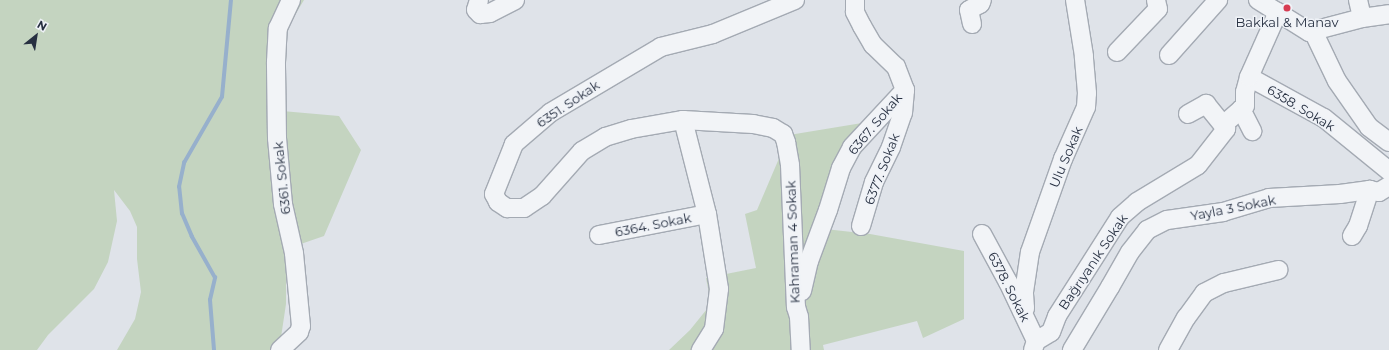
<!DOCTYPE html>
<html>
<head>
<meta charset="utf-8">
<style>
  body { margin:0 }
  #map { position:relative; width:1389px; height:350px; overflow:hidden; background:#dfe3e9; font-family:Montserrat,sans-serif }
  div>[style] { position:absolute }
  .green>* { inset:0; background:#c4d4c0 }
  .stream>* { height:3.5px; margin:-1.75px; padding:0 1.75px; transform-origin:1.75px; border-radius:1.75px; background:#97b0cc }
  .roads { filter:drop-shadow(1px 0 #a4aab3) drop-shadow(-1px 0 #a4aab3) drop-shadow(0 1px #a4aab3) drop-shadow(0 -1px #a4aab3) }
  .minor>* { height:18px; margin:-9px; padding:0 9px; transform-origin:9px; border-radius:9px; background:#f2f4f7 }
  .dots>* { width:11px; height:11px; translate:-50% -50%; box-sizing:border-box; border:2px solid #eff2f7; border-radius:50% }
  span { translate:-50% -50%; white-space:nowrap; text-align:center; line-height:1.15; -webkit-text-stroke:3px #eff2f7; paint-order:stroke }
  .poi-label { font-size:13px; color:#273041 }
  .street-label { font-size:13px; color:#273041 }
  .north { position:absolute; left:16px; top:16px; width:40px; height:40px; -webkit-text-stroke:3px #eff2f7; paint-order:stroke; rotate:30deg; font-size:11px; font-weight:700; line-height:16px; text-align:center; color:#273041 }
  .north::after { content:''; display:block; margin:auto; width:14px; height:18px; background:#273041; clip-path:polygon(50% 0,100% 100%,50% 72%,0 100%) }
</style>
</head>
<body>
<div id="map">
  <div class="green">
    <i style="clip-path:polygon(0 0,304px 0,286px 30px,282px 111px,339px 116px,361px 150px,324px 236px,295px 246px,286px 260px,286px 304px,280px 344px,274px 350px,117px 350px,135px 319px,141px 292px,137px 259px,137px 227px,130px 211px,114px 190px,117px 221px,108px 262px,94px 289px,48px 335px,37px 350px,0 350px)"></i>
    <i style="clip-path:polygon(862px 123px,874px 135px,818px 211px,816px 228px,870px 234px,964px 251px,964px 319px,923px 338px,917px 321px,823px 345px,824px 350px,669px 350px,690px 330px,711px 304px,706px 278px,756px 268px,745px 214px,757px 210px,789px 135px)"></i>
  </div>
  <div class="stream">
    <i style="left:214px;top:350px;width:50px;rotate:-94.6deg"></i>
    <i style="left:210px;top:300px;width:23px;rotate:-77deg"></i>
    <i style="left:215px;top:278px;width:47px;rotate:-119.3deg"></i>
    <i style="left:192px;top:237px;width:25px;rotate:-113deg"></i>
    <i style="left:182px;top:214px;width:27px;rotate:-96deg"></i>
    <i style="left:179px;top:187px;width:25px;rotate:-78deg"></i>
    <i style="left:184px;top:163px;width:76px;rotate:-60.1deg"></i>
    <i style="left:222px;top:97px;width:97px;rotate:-84.7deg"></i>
  </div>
  <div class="roads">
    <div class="minor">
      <i style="left:479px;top:0;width:10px;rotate:107deg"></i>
      <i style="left:476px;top:10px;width:6px;rotate:45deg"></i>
      <i style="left:480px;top:14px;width:10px;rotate:-6deg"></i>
      <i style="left:490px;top:13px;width:28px;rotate:-27deg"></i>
      <i style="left:795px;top:0;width:89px;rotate:157.5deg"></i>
      <i style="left:713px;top:34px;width:54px;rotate:166deg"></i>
      <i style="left:661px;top:47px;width:129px;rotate:149.3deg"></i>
      <i style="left:550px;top:113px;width:48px;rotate:139.3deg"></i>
      <i style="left:514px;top:144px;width:54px;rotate:111.8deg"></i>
      <i style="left:494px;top:194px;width:9px;rotate:63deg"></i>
      <i style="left:498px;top:202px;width:11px;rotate:34deg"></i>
      <i style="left:507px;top:208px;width:17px"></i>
      <i style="left:524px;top:208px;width:22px;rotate:-34deg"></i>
      <i style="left:542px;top:196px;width:60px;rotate:-48.4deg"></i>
      <i style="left:582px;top:151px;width:27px;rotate:-31deg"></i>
      <i style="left:605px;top:137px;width:27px;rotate:-17deg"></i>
      <i style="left:631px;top:129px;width:53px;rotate:-9.8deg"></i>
      <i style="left:683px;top:120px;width:70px;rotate:3.3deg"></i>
      <i style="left:753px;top:124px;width:20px;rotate:11deg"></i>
      <i style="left:773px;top:128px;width:12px;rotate:31deg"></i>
      <i style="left:783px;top:134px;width:9px;rotate:69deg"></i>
      <i style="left:786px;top:142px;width:23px;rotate:80deg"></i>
      <i style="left:790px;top:165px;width:142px;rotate:87.6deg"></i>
      <i style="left:796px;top:307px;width:10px;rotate:73deg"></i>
      <i style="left:799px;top:317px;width:33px;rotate:87deg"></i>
      <i style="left:1258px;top:0;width:60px;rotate:32.1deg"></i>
      <i style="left:1309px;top:32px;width:55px;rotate:-14.8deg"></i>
      <i style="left:1362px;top:18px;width:27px;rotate:-8deg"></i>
      <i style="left:1358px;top:0;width:18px;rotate:77deg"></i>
      <i style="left:972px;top:24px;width:14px;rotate:-102deg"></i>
      <i style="left:969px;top:10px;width:13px;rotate:-29deg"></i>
      <i style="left:980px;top:4px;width:4px;rotate:-63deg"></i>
      <i style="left:1313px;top:31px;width:55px;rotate:64.4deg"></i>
      <i style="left:1337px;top:81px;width:56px;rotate:55.2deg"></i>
      <i style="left:1369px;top:127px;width:25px;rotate:37deg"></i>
      <i style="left:1117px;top:52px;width:59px;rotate:-46.4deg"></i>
      <i style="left:1158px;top:9px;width:9px;rotate:-103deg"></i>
      <i style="left:1169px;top:55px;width:74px;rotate:-48.3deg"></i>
      <i style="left:1249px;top:77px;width:85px;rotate:28.7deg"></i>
      <i style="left:1324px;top:118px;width:84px;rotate:39.2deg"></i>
      <i style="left:1241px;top:109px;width:25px;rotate:63deg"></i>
      <i style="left:1188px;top:114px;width:21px;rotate:-29deg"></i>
      <i style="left:1206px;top:104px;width:27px;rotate:51deg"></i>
      <i style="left:683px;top:120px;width:97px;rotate:75.7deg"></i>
      <i style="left:707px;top:214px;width:76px;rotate:80.9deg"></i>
      <i style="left:719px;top:289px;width:40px;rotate:97.1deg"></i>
      <i style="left:714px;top:329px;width:25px;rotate:122deg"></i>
      <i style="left:861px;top:226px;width:46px;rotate:-73.5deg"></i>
      <i style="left:874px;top:182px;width:39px;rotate:-64deg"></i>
      <i style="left:891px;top:147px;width:36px;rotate:-71deg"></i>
      <i style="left:903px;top:113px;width:23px;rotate:-85deg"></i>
      <i style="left:982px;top:234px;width:55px;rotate:61.6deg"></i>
      <i style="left:1008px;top:282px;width:65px;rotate:64.6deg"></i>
      <i style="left:599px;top:235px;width:110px;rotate:-11deg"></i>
      <i style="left:1352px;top:236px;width:12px;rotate:-59deg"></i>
      <i style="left:1358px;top:226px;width:38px;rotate:-72deg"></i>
      <i style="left:802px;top:291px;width:31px;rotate:-77deg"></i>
      <i style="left:809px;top:261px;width:54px;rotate:-69.6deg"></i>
      <i style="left:828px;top:210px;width:44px;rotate:-72.8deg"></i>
      <i style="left:841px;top:168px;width:24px;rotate:-62deg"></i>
      <i style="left:852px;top:147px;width:78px;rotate:-47.1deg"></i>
      <i style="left:905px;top:90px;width:25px;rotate:-111deg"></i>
      <i style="left:896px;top:67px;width:32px;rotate:-136deg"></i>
      <i style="left:873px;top:45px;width:22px;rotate:-120deg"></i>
      <i style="left:862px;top:26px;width:16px;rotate:-117deg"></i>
      <i style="left:855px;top:12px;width:12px;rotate:-90deg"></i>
      <i style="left:1022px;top:311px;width:4px;rotate:-45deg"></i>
      <i style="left:1025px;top:308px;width:16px;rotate:-94deg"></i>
      <i style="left:1024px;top:292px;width:40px;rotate:-81.5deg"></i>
      <i style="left:1030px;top:252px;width:99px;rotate:-70.5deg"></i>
      <i style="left:1063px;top:159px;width:57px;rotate:-66.1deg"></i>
      <i style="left:1086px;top:107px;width:14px;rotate:-86deg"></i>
      <i style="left:1087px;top:93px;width:37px;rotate:-95deg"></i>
      <i style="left:1084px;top:56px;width:57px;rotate:-99.1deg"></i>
      <i style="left:280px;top:350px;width:26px;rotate:-43deg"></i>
      <i style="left:299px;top:332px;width:6px;rotate:-72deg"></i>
      <i style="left:301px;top:326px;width:73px;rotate:-95.5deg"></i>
      <i style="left:294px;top:253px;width:50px;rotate:-102.7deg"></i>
      <i style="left:283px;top:204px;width:66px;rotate:-95.2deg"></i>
      <i style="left:277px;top:138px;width:76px;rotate:-90.8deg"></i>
      <i style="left:276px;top:62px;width:34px;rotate:-87deg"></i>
      <i style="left:278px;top:28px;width:31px;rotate:-65deg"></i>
      <i style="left:1033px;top:350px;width:9px;rotate:-72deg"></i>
      <i style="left:1036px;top:341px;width:17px;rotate:-31deg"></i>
      <i style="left:1051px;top:332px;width:17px;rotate:-69deg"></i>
      <i style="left:1057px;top:316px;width:117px;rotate:-57.5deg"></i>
      <i style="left:1120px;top:217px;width:23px;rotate:-41deg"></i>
      <i style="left:1137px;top:202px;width:71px;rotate:-31.2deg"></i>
      <i style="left:1198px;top:165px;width:46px;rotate:-52.1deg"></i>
      <i style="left:1226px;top:129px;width:5px;rotate:-127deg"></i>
      <i style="left:1223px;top:125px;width:29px;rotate:-41deg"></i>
      <i style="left:1245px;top:106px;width:14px;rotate:-90deg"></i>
      <i style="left:1245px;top:92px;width:16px;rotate:-75deg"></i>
      <i style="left:1249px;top:77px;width:71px;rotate:-66deg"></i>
      <i style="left:1072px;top:350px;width:74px;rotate:-58.9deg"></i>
      <i style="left:1110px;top:287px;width:40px;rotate:-60.3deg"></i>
      <i style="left:1130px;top:252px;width:28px;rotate:-52deg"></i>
      <i style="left:1147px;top:230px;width:22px;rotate:-27deg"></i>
      <i style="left:1167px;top:220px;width:57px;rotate:-8.1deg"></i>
      <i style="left:1223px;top:212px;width:48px;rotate:-16.9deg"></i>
      <i style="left:1269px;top:198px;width:71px;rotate:-3.2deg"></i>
      <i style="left:1340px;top:194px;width:30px;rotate:-8deg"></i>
      <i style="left:1370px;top:190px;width:9px;rotate:13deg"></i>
      <i style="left:1379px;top:192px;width:12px;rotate:-31deg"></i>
      <i style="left:1168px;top:350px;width:37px;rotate:-61deg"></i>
      <i style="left:1186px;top:318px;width:31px;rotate:-54deg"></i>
      <i style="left:1204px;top:293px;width:22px;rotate:-27deg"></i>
      <i style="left:1224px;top:283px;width:56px;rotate:-13.5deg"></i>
    </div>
  </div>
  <div class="dots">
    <i style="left:1287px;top:8px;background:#d73c52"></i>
  </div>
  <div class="poi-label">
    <span style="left:1287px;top:22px">Bakkal &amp; Manav</span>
  </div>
  <div class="street-label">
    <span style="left:568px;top:104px;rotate:-34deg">6351. Sokak</span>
    <span style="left:1301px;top:108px;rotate:31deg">6358. Sokak</span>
    <span style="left:875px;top:124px;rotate:-50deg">6367. Sokak</span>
    <span style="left:1066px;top:157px;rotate:-67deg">Ulu Sokak</span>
    <span style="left:882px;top:169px;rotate:-69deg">6377. Sokak</span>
    <span style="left:282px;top:178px;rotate:-96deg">6361. Sokak</span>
    <span style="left:1233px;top:208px;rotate:-11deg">Yayla 3 Sokak</span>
    <span style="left:653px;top:225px;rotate:-11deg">6364. Sokak</span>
    <span style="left:793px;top:242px;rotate:-92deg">Kahraman 4 Sokak</span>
    <span style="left:1093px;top:262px;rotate:-56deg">Bağrıyanık Sokak</span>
    <span style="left:1009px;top:287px;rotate:63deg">6378. Sokak</span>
  </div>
  <div class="north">N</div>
</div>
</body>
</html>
